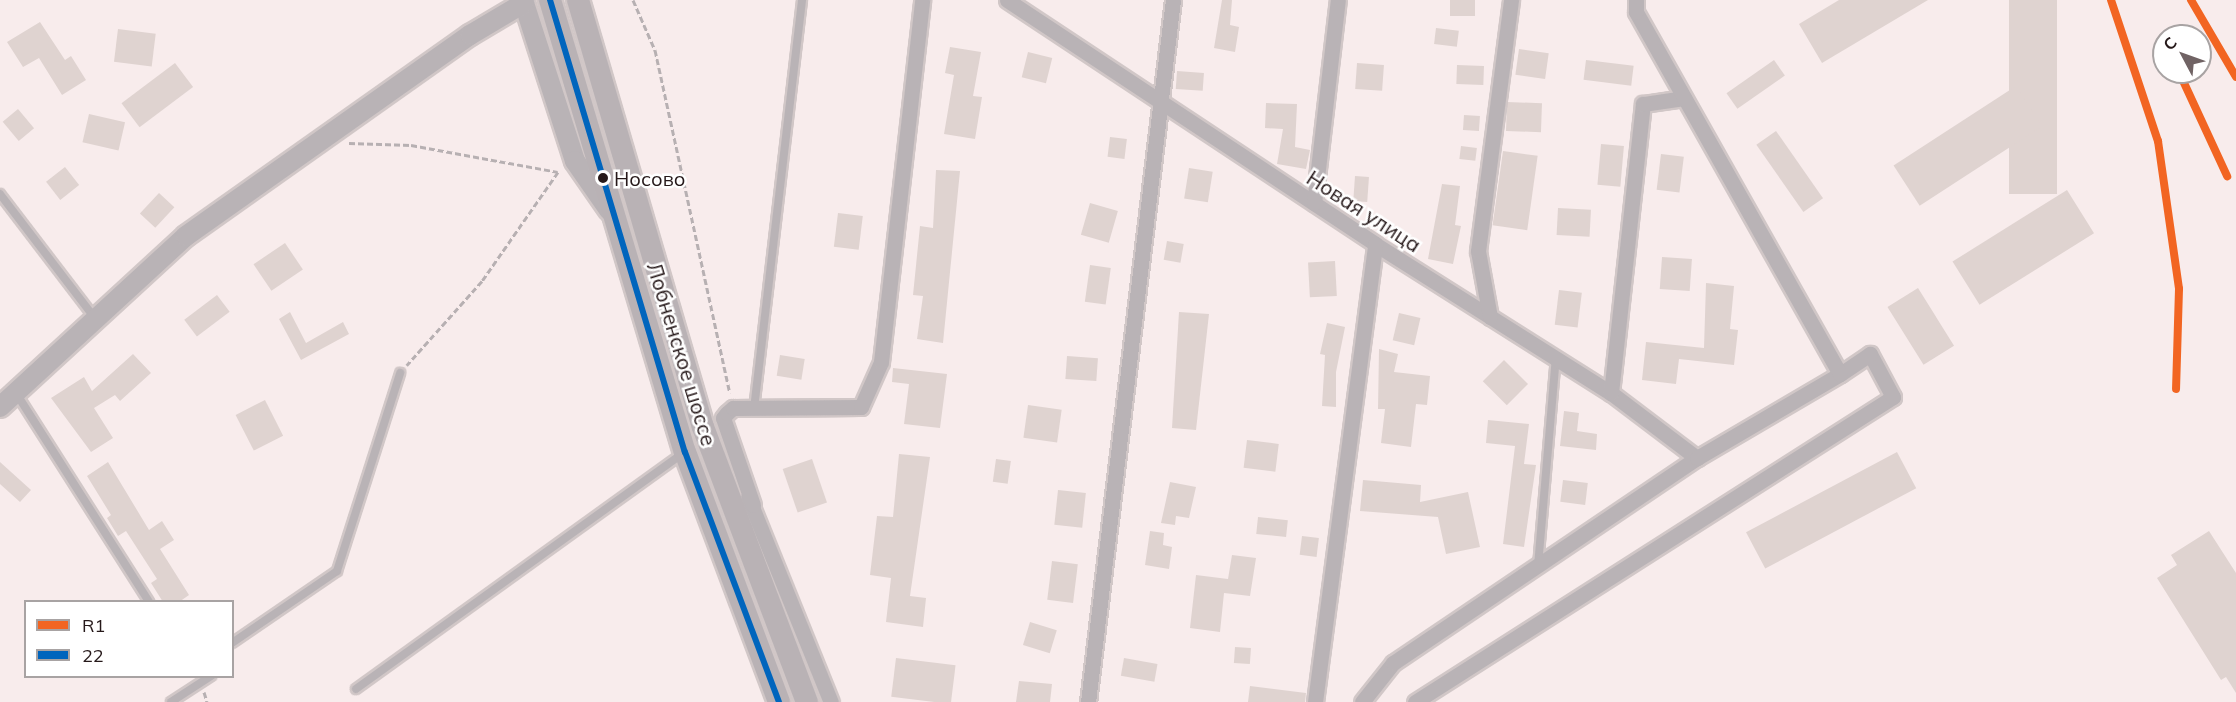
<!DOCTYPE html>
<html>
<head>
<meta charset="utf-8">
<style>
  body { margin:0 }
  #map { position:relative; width:2236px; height:702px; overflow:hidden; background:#f8ecec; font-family:Mulish,sans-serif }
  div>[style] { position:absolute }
  .building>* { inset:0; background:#dfd3d0; transform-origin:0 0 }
  .path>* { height:3px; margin-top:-1.5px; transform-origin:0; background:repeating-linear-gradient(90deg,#b7b0b2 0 6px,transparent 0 9px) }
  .roads { filter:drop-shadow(2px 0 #d1c7c7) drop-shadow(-2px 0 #d1c7c7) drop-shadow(0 2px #d1c7c7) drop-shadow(0 -2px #d1c7c7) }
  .service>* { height:8px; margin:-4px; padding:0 4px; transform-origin:4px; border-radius:4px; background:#b9b3b6 }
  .minor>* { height:15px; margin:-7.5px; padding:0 7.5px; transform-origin:7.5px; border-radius:7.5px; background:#b9b3b6 }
  .tertiary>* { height:20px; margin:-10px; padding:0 10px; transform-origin:10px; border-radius:10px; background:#b9b3b6 }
  .secondary>* { height:22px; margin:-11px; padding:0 11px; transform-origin:11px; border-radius:11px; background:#b9b2b5 }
  .bus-1>* { height:6px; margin:-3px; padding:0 3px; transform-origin:3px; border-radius:3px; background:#0065bd }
  .rail-1>* { height:8px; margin:-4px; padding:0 4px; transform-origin:4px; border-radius:4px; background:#f26522 }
  .dots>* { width:16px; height:16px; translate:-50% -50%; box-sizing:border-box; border:3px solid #fff; border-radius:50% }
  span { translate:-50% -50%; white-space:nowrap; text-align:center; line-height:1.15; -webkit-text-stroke:5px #fff; paint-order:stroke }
  .bus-label { font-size:20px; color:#26191a }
  .left { translate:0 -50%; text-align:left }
  .street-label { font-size:21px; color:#26191a }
  .legend { position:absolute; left:24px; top:600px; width:210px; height:78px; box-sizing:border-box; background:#fff; border:2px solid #a8a3a3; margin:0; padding:8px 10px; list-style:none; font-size:18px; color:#26191a }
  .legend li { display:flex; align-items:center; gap:12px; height:30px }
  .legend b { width:30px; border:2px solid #a8a3a3 }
  .north { position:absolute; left:2152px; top:24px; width:60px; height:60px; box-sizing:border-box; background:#fff; border:2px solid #a8a3a3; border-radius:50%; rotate:311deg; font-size:16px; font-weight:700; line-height:24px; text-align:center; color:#26191a }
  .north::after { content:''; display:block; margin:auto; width:21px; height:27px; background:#706364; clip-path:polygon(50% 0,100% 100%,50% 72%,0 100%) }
</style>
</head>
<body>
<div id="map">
  <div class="building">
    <i style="clip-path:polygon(1222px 0,1232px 0,1230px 25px,1239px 27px,1235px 52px,1214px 48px)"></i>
    <i style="left:1450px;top:0;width:25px;height:16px"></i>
    <i style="clip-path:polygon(1839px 0,1928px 0,1822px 63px,1799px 24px)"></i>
    <i style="left:2009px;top:0;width:48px;height:194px"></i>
    <i style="clip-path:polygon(40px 22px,65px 60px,71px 56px,86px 80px,62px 95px,39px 58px,23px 67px,7px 42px)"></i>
    <i style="left:1436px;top:28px;width:23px;height:16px;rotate:7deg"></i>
    <i style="left:118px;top:29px;width:38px;height:33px;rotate:7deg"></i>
    <i style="clip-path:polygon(950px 47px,981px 52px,973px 96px,982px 97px,975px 139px,944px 134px,954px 75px,945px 73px)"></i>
    <i style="left:1519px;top:49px;width:30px;height:26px;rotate:8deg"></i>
    <i style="left:1028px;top:52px;width:25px;height:26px;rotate:14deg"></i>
    <i style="left:1586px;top:60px;width:48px;height:20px;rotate:7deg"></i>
    <i style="left:1774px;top:60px;width:19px;height:58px;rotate:55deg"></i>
    <i style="left:175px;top:63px;width:30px;height:67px;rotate:53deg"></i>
    <i style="left:1357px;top:63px;width:27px;height:26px;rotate:4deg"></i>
    <i style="left:1457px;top:65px;width:27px;height:19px;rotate:2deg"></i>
    <i style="left:1177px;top:71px;width:27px;height:18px;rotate:4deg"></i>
    <i style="left:2016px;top:86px;width:48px;height:146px;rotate:57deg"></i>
    <i style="left:1507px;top:102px;width:35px;height:29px;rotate:2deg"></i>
    <i style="clip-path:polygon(1266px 103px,1297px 104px,1295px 147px,1310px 150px,1306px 169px,1277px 164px,1283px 129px,1265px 128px)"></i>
    <i style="left:18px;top:109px;width:25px;height:20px;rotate:50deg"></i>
    <i style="left:89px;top:114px;width:37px;height:29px;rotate:13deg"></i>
    <i style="left:1464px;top:115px;width:16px;height:15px;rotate:4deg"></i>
    <i style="left:1776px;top:131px;width:82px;height:24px;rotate:55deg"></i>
    <i style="left:1110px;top:137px;width:17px;height:20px;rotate:7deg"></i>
    <i style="left:1601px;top:144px;width:23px;height:41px;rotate:5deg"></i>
    <i style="left:1461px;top:146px;width:16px;height:13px;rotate:7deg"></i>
    <i style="left:1503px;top:151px;width:35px;height:75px;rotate:8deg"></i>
    <i style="left:1661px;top:154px;width:23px;height:36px;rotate:7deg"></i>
    <i style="left:65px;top:167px;width:23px;height:24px;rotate:52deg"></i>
    <i style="left:1189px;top:168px;width:24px;height:31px;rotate:9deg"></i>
    <i style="clip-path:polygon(936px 170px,960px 171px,943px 343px,917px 339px,923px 296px,913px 295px,920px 226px,933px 228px)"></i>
    <i style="left:1355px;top:176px;width:14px;height:25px;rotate:4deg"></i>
    <i style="clip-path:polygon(1442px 184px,1460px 186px,1455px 225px,1461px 226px,1453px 264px,1428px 259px)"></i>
    <i style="left:2067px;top:190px;width:51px;height:135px;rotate:58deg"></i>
    <i style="left:159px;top:193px;width:21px;height:28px;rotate:43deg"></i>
    <i style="left:1090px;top:203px;width:29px;height:33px;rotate:16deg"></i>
    <i style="left:1558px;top:208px;width:33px;height:27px;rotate:3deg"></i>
    <i style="left:838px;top:213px;width:25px;height:34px;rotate:7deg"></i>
    <i style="left:1167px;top:241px;width:17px;height:19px;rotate:10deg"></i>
    <i style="left:285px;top:243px;width:32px;height:38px;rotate:56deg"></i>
    <i style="left:1662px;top:257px;width:30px;height:32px;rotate:4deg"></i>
    <i style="left:1335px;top:261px;width:35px;height:27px;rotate:87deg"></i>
    <i style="left:1090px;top:265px;width:21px;height:37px;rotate:8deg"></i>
    <i style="clip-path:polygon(1706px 283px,1734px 286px,1730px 329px,1738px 330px,1734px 365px,1679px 359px,1676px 384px,1642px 380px,1646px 342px,1704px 348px)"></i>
    <i style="left:1918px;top:288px;width:68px;height:36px;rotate:58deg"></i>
    <i style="left:1559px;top:290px;width:23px;height:35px;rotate:7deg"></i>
    <i style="left:217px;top:295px;width:21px;height:41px;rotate:53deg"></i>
    <i style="clip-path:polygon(290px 312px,306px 343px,343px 322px,349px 334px,301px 360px,279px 319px)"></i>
    <i style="clip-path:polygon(1179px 312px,1209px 314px,1196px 430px,1172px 428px)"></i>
    <i style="left:1399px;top:313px;width:22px;height:28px;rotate:13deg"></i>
    <i style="clip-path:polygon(1327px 323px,1345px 327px,1336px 372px,1336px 407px,1322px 406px,1325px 355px,1320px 354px)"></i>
    <i style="clip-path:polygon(1379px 349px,1398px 354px,1394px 372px,1430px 376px,1427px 405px,1416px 404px,1411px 447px,1381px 443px,1385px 409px,1378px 409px)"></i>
    <i style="clip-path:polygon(133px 354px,151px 373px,120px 401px,115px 395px,94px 408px,113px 438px,91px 452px,51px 398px,84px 377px,92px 391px)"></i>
    <i style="left:780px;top:355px;width:25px;height:21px;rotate:9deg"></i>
    <i style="left:1067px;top:356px;width:31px;height:23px;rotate:4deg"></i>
    <i style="left:1504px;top:360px;width:34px;height:30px;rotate:45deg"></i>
    <i style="clip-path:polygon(893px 368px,947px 374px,940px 428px,904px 424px,909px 384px,892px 382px)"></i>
    <i style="left:265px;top:400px;width:40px;height:33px;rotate:63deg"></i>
    <i style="left:1028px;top:405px;width:34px;height:33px;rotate:8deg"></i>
    <i style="clip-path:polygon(1564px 411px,1579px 413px,1577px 431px,1597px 434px,1596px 450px,1560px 446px)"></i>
    <i style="clip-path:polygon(1488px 420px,1529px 424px,1524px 464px,1536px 465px,1524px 547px,1503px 544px,1515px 446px,1486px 443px)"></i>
    <i style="left:1247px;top:440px;width:32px;height:28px;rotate:7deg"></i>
    <i style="left:1897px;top:452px;width:41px;height:171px;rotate:62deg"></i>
    <i style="clip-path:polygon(899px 454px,930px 457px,910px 596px,926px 598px,923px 627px,886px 622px,891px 578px,870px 575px,877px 516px,893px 517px)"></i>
    <i style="left:812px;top:459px;width:46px;height:31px;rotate:71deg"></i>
    <i style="left:996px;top:459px;width:15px;height:23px;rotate:8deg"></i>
    <i style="clip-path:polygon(0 462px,31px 490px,20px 502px,0 484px)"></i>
    <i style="clip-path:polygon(108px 462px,149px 530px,162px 521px,174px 540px,160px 549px,189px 595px,179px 602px,163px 602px,151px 583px,157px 579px,126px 531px,118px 536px,107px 518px,111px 515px,87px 476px)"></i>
    <i style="clip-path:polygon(1363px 480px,1421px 485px,1420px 502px,1468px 492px,1480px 547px,1446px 554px,1438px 517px,1360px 511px)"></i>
    <i style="left:1563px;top:480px;width:25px;height:22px;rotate:7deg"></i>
    <i style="clip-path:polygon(1170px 482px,1196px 487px,1189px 518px,1176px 516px,1175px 525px,1161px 523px)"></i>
    <i style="left:1058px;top:490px;width:28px;height:35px;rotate:6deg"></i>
    <i style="left:1258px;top:517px;width:30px;height:17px;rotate:6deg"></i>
    <i style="clip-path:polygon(1150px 531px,1164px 533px,1163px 545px,1172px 547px,1169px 569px,1145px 565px)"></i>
    <i style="clip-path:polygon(2209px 531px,2236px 573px,2236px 693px,2226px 677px,2221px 680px,2157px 578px,2177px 565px,2171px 555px)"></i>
    <i style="left:1302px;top:536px;width:17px;height:19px;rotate:7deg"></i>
    <i style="clip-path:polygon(1232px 555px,1256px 558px,1250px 596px,1224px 593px,1220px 632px,1190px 628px,1196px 575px,1228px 579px)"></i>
    <i style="left:1052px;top:561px;width:26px;height:39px;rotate:7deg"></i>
    <i style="left:1030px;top:622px;width:28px;height:24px;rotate:17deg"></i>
    <i style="left:1235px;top:647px;width:16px;height:16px;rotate:4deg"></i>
    <i style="left:896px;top:658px;width:60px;height:39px;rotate:7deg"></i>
    <i style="left:1124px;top:658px;width:34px;height:18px;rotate:10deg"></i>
    <i style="clip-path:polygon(1019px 681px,1052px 684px,1050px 702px,1016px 702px)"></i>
    <i style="clip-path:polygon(1250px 686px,1306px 693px,1305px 702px,1248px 702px)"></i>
  </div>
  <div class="path">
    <i style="left:633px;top:0;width:55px;rotate:66.3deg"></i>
    <i style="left:655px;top:50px;width:351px;rotate:77.7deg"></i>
    <i style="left:349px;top:143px;width:62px;rotate:1.8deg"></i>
    <i style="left:411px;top:145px;width:149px;rotate:10.4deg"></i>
    <i style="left:558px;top:172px;width:133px;rotate:124.9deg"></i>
    <i style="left:482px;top:281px;width:113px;rotate:131.8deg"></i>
    <i style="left:204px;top:692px;width:10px;rotate:73deg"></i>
  </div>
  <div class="roads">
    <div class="service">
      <i style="left:0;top:194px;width:155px;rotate:52.6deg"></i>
      <i style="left:16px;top:393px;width:248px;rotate:57.5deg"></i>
      <i style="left:754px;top:409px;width:412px;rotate:-83.3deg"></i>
      <i style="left:1538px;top:566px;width:209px;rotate:-85.1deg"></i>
      <i style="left:232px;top:643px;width:127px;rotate:-34.4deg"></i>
      <i style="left:337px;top:571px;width:208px;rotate:-72.3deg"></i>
      <i style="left:356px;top:689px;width:403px;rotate:-35.8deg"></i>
      <i style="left:171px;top:702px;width:48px;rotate:-33deg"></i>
    </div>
    <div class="minor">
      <i style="left:1007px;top:0;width:442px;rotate:33.5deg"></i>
      <i style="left:1375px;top:244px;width:279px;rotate:32.3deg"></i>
      <i style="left:1611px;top:393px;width:108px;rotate:37.1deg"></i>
      <i style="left:1314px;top:203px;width:204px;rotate:-83.3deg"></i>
      <i style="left:1490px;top:317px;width:67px;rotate:-100.3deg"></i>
      <i style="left:1478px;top:251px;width:253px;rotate:-82.5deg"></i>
      <i style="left:1611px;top:393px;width:291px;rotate:-83.7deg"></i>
      <i style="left:1643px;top:104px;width:41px;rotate:-8.3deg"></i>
      <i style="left:748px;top:497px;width:221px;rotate:68deg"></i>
      <i style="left:753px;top:505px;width:92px;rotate:-109deg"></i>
      <i style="left:723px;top:418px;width:6px;rotate:-51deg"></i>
      <i style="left:727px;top:413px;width:8px;rotate:-40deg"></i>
      <i style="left:733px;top:408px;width:128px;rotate:-0.4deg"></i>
      <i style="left:861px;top:407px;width:49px;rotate:-66deg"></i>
      <i style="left:881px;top:362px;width:364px;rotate:-83.5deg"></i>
      <i style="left:1088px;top:702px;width:707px;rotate:-83.1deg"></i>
      <i style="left:1315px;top:702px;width:462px;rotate:-82.5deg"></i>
      <i style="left:1362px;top:702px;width:50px;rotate:-51.5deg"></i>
      <i style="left:1393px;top:663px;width:367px;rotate:-34deg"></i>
      <i style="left:1697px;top:458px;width:166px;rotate:-30.4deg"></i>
      <i style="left:1415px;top:702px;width:567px;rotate:-32.54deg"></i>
      <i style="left:1893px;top:397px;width:49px;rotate:-118.1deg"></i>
      <i style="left:1870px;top:354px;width:36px;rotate:146deg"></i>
      <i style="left:1840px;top:374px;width:416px;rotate:-119.4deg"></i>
      <i style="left:1636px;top:12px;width:12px;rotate:-90deg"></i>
    </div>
    <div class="tertiary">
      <i style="left:523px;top:0;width:169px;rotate:72.1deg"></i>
      <i style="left:575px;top:161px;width:60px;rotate:55.2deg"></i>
      <i style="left:0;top:407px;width:253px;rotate:-42.6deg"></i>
      <i style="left:186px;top:236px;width:348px;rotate:-35.3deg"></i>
      <i style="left:470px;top:35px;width:63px;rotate:-30.7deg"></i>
    </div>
    <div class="secondary">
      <i style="left:550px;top:0;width:472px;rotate:73.4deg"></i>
      <i style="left:685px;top:452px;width:267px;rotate:69.4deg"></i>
      <i style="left:578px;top:0;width:445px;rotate:73.7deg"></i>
      <i style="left:703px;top:427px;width:294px;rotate:69.3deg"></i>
    </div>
  </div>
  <div class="bus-1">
    <i style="left:550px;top:0;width:472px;rotate:73.4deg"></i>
    <i style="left:685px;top:452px;width:267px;rotate:69.4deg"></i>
  </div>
  <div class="rail-1">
    <i style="left:2111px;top:0;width:149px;rotate:71.6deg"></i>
    <i style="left:2158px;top:141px;width:149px;rotate:81.9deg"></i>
    <i style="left:2179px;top:289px;width:100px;rotate:91.7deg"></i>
    <i style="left:2191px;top:0;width:89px;rotate:59.7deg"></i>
    <i style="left:2179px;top:72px;width:115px;rotate:65.2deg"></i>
  </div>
  <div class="dots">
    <i style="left:603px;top:178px;background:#26191a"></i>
  </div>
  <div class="bus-label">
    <span class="left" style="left:614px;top:178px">Носово</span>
  </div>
  <div class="street-label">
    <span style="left:1364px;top:211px;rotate:33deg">Новая улица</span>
    <span style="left:682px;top:354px;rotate:73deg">Лобненское шоссе</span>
  </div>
  <ul class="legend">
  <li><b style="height:8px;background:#f26522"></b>R1</li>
  <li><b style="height:8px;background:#0065bd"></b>22</li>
  </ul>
  <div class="north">С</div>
</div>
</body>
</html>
